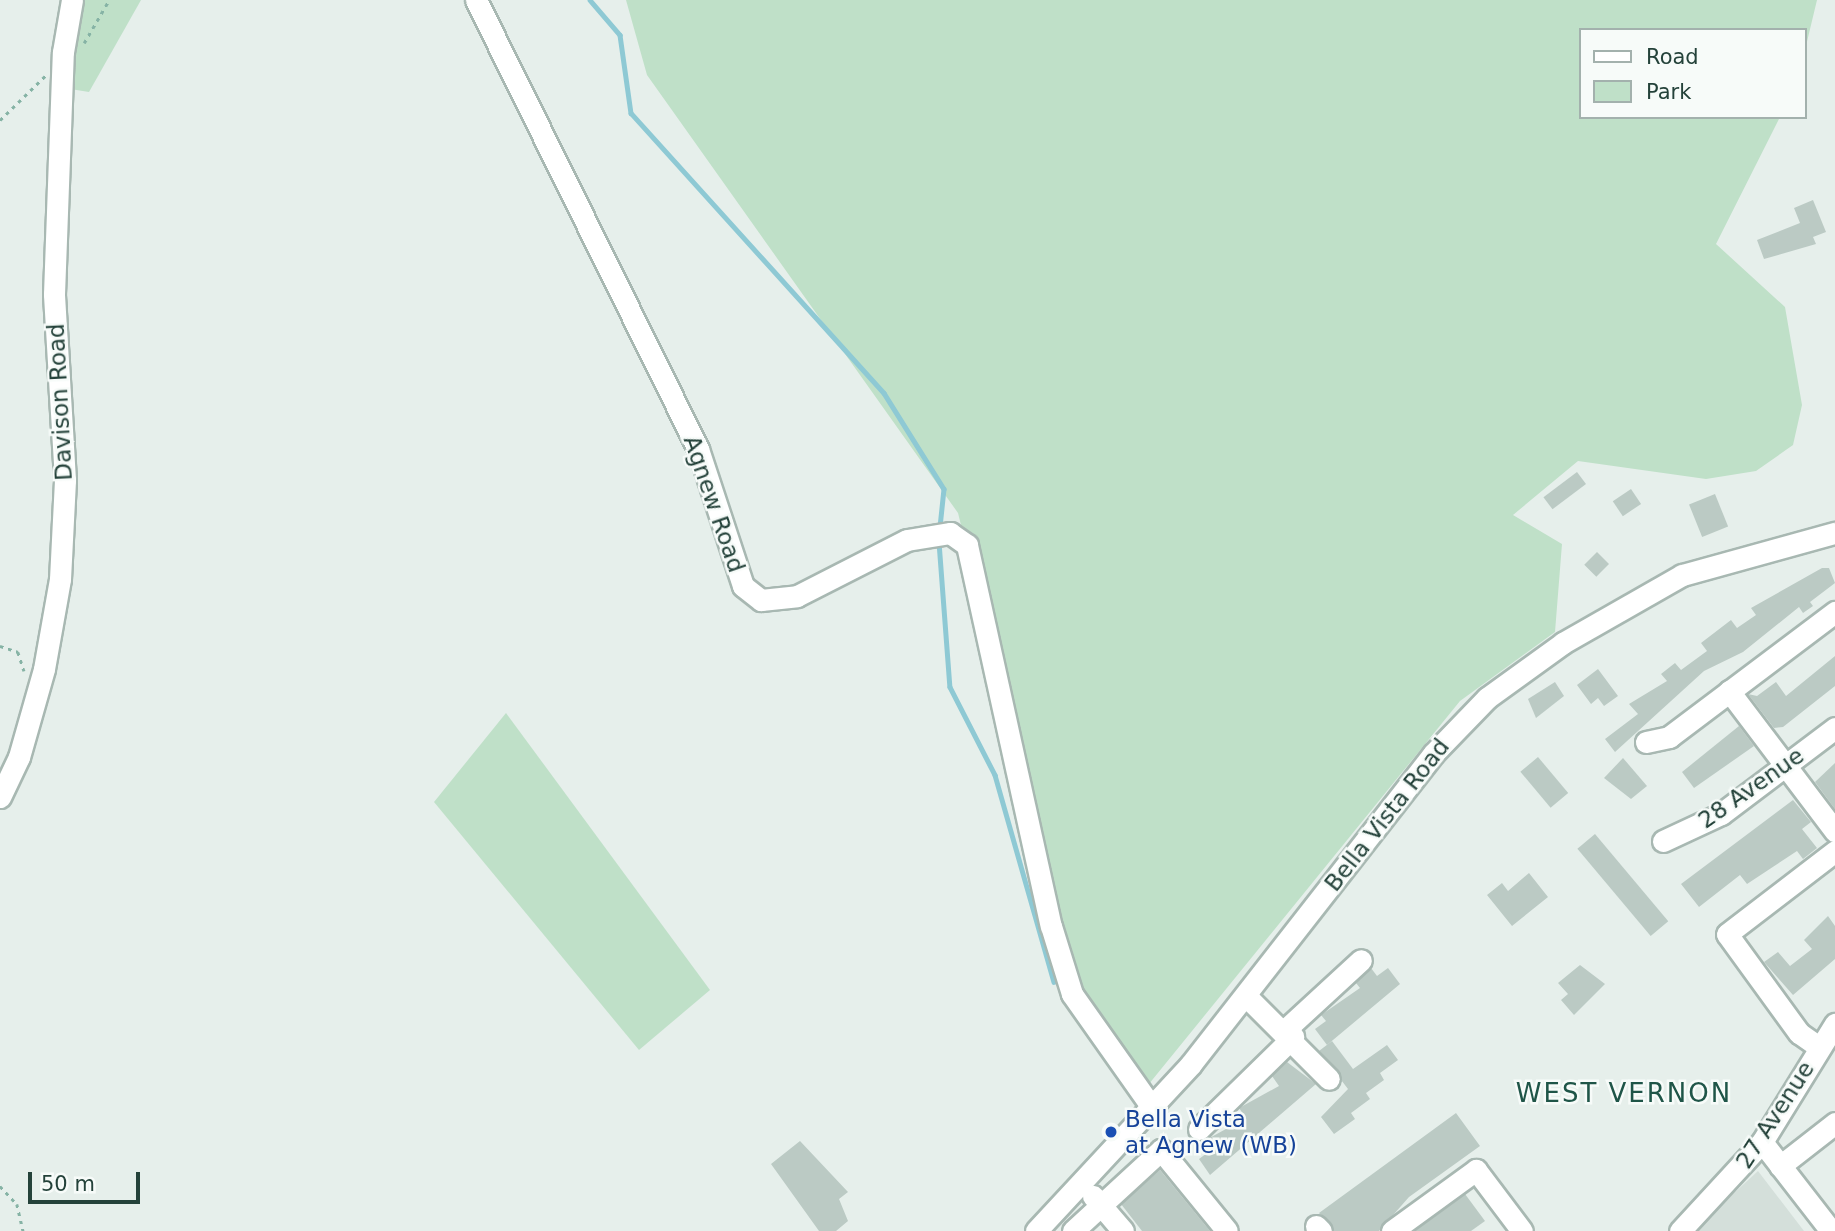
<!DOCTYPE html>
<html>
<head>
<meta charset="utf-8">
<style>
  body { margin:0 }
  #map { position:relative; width:1835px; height:1231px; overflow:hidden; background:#e6efeb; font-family:"DejaVu Sans",sans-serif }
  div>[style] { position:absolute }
  .built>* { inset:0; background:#d4dfda }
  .green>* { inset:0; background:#bfe0c8 }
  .stream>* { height:4.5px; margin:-2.25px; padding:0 2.25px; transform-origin:2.25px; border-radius:2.25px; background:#8ec9d4 }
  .building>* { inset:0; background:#bbcac4; transform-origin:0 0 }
  .path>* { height:2.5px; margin-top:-1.25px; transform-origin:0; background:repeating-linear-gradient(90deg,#86b3a5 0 3.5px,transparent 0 8.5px) }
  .roads { filter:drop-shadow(2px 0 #a8b8b2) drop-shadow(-2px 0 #a8b8b2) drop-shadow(0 2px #a8b8b2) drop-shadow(0 -2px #a8b8b2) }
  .minor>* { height:21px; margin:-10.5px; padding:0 10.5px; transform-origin:10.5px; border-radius:10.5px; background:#fff }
  .dots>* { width:19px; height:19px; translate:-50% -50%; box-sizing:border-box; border:4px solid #f7fbf9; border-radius:50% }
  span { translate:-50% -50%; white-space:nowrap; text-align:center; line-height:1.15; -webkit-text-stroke:5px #f7fbf9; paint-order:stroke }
  .street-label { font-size:23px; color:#24423a }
  .transit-label { font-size:23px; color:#164399 }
  .left { translate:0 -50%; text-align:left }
  .quarter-label { font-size:26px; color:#1f5548; letter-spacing:2px }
  .legend { position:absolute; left:1579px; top:28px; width:228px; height:91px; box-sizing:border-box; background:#f7fbf9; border:2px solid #a3b1ad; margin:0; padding:9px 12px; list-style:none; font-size:21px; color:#24423a }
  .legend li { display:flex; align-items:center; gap:14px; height:35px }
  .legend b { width:35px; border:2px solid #a3b1ad }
  .scale { position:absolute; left:28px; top:1172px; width:112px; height:32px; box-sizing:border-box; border:4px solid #24423a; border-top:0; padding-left:9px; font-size:21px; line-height:24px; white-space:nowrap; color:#24423a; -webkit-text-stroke:5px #f7fbf9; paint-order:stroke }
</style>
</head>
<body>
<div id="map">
  <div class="built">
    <i style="clip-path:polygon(1758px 1171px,1804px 1231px,1693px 1231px)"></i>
  </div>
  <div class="green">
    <i style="clip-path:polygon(77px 0,141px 0,89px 92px,64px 88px)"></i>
    <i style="clip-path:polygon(626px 0,1817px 0,1805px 50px,1805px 30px,1581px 30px,1581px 117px,1780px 117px,1716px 244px,1785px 307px,1802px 405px,1793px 445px,1756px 471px,1706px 479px,1578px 461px,1513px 515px,1562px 544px,1555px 632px,1460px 701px,1140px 1095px,1077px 992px,958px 513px,647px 75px)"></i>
    <i style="clip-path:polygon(506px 713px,710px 990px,639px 1050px,434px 802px)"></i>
  </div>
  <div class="stream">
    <i style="left:590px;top:0;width:46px;rotate:49.4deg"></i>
    <i style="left:620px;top:35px;width:79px;rotate:82deg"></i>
    <i style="left:631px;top:113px;width:377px;rotate:47.9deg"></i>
    <i style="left:884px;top:393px;width:113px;rotate:58deg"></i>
    <i style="left:944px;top:489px;width:38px;rotate:96deg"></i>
    <i style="left:939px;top:542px;width:145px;rotate:85.7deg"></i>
    <i style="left:950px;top:687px;width:99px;rotate:62.9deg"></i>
    <i style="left:995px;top:775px;width:215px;rotate:74.1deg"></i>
  </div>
  <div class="building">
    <i style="clip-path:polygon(1813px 200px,1826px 232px,1813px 237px,1816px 244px,1764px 259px,1757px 240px,1800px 223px,1794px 208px)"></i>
    <i style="left:1577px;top:472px;width:15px;height:42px;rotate:53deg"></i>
    <i style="left:1631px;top:489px;width:18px;height:22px;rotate:56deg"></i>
    <i style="left:1715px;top:494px;width:35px;height:28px;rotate:68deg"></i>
    <i style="left:1597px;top:552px;width:17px;height:18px;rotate:45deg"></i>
    <i style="clip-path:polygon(1822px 568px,1829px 568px,1835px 583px,1810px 602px,1813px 606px,1803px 613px,1799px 607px,1743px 652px,1704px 671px,1615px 752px,1605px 739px,1638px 714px,1629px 704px,1667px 681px,1661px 674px,1675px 663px,1681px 670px,1707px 651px,1701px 643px,1731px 620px,1737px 628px,1756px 615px,1751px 608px)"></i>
    <i style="clip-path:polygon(1835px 656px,1835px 686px,1783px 727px,1774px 728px,1748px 694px,1757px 696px,1776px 682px,1786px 696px)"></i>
    <i style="clip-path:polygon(1598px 669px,1618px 696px,1604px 706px,1598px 698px,1591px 704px,1577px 685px)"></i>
    <i style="clip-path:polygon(1555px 682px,1564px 696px,1536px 718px,1528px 699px)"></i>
    <i style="clip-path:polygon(1739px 726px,1754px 746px,1694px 788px,1682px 772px)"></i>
    <i style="left:1538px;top:757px;width:47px;height:23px;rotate:50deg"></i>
    <i style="clip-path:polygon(1623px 758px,1647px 786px,1631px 799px,1604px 778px)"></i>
    <i style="clip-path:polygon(1835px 763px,1835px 809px,1815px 782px)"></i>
    <i style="clip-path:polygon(1793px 800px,1811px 822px,1802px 829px,1817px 848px,1803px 859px,1797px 851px,1747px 884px,1740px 875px,1699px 907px,1681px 884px)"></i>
    <i style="left:1595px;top:834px;width:114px;height:23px;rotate:50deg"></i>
    <i style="clip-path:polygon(1529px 873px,1548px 897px,1512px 926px,1487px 895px,1502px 883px,1508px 891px)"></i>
    <i style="clip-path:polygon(1828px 916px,1835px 926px,1835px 959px,1793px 995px,1764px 962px,1778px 952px,1790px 966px,1812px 949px,1804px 940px)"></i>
    <i style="clip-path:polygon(1580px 965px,1605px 984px,1574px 1015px,1561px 1000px,1568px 994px,1558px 983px)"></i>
    <i style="clip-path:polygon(1371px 968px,1377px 976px,1388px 968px,1400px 984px,1327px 1045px,1315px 1029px,1326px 1021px,1321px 1015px,1360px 988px,1356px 983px)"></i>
    <i style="clip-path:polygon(1332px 1041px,1353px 1069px,1387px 1045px,1398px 1060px,1380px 1073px,1384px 1080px,1366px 1093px,1370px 1099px,1351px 1113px,1355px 1119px,1334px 1134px,1321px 1117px,1348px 1089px,1319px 1051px)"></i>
    <i style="clip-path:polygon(1287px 1062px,1316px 1084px,1210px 1175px,1199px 1159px,1211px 1150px,1204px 1141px,1246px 1118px,1239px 1108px,1279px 1086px,1272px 1076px)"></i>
    <i style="clip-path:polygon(1456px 1113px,1480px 1146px,1409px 1197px,1379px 1231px,1334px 1231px,1319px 1213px)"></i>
    <i style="clip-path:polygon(800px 1141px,848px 1192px,839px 1199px,848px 1221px,836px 1231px,819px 1231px,771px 1164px)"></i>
    <i style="clip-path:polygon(1160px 1170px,1210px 1231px,1142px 1231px,1121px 1204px)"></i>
    <i style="clip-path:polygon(1465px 1194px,1485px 1221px,1471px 1231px,1414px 1231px)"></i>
  </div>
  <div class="path">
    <i style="left:84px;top:43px;width:50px;rotate:-59.8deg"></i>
    <i style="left:0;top:120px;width:63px;rotate:-44.4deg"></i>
    <i style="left:0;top:646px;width:19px;rotate:18deg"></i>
    <i style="left:18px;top:652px;width:20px;rotate:72deg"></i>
    <i style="left:0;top:1186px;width:25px;rotate:47deg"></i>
    <i style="left:17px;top:1204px;width:28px;rotate:77deg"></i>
  </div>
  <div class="roads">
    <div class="minor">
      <i style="left:476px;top:0;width:501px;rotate:63.69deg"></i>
      <i style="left:698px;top:449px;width:144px;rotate:71.8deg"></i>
      <i style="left:743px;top:586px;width:23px;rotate:38deg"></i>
      <i style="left:761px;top:600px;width:36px;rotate:-6deg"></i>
      <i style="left:797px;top:596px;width:123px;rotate:-27deg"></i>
      <i style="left:907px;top:540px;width:44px;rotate:-9.2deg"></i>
      <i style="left:950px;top:533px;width:21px;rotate:35deg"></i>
      <i style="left:967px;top:545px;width:390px;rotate:77.6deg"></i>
      <i style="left:1051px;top:926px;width:71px;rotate:72.8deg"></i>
      <i style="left:1072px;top:994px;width:141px;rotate:54.8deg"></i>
      <i style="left:1729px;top:691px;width:176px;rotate:52.9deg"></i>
      <i style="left:1646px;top:742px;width:24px;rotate:-12deg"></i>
      <i style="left:1669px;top:737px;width:208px;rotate:-37deg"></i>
      <i style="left:0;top:797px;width:44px;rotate:-64.6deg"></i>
      <i style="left:19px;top:757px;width:91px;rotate:-74.1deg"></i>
      <i style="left:44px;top:669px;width:91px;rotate:-79.9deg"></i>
      <i style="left:60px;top:579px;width:99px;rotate:-87.1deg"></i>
      <i style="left:65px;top:480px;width:186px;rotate:-93.4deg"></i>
      <i style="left:54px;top:294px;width:242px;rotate:-87.9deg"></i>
      <i style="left:63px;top:52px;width:53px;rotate:-80.2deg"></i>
      <i style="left:1663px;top:841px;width:64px;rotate:-25deg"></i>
      <i style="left:1721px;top:814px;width:143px;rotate:-37deg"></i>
      <i style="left:1246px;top:996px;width:117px;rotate:45deg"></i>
      <i style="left:1285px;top:1030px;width:103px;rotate:-42.6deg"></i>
      <i style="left:1819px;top:1047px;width:24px;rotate:-145deg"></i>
      <i style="left:1799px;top:1033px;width:122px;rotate:-126deg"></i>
      <i style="left:1727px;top:934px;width:136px;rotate:-37.5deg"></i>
      <i style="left:1199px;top:1129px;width:132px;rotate:-44.4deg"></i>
      <i style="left:1762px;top:1142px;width:113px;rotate:52.2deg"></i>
      <i style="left:1780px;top:1166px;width:70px;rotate:-38deg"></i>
      <i style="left:1093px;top:1196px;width:46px;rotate:49.4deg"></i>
      <i style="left:1316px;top:1226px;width:7px;rotate:45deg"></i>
      <i style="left:1036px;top:1231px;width:228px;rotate:-47.1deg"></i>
      <i style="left:1191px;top:1064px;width:393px;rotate:-52deg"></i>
      <i style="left:1433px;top:754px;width:78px;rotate:-46deg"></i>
      <i style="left:1487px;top:698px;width:94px;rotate:-35.9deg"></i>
      <i style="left:1563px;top:643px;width:137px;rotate:-29.7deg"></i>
      <i style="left:1682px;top:575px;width:159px;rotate:-15.4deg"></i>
      <i style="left:1073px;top:1231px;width:120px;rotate:-42.6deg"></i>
      <i style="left:1161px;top:1150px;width:104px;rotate:50.8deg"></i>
      <i style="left:1392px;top:1231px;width:104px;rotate:-36deg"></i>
      <i style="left:1476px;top:1170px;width:76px;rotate:53deg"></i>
      <i style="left:1680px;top:1231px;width:121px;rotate:-47.3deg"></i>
      <i style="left:1762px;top:1142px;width:139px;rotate:-58.3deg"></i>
    </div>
  </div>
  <div class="dots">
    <i style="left:1111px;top:1132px;background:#1a4fb4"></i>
  </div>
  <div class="street-label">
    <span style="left:60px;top:402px;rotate:-93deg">Davison Road</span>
    <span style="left:714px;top:504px;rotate:71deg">Agnew Road</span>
    <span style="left:1751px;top:788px;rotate:-35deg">28 Avenue</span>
    <span style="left:1387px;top:815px;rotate:-52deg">Bella Vista Road</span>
    <span style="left:1775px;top:1115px;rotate:-57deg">27 Avenue</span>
  </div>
  <div class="transit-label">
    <span class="left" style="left:1125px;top:1132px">Bella Vista<br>at Agnew (WB)</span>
  </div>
  <div class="quarter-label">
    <span style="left:1624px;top:1094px">WEST VERNON</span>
  </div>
  <ul class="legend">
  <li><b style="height:9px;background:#fff"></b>Road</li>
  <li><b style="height:19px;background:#bfe0c8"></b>Park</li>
  </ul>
  <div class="scale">50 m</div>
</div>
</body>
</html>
